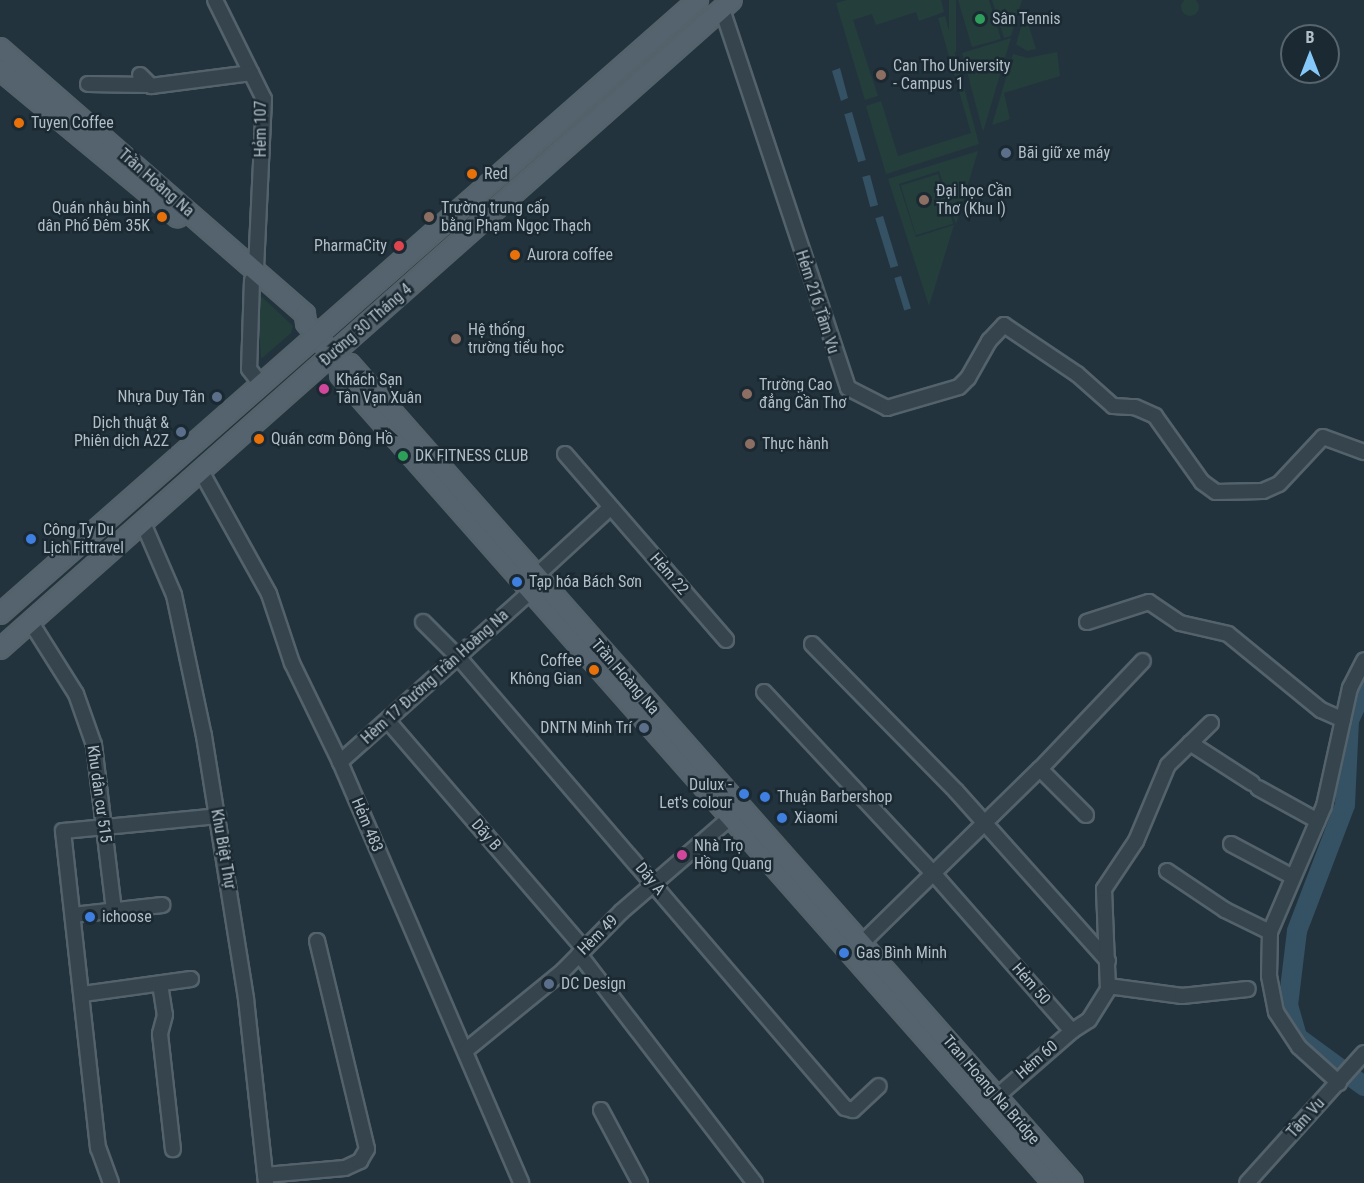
<!DOCTYPE html>
<html>
<head>
<meta charset="utf-8">
<style>
  body { margin:0 }
  #map { position:relative; width:1364px; height:1183px; overflow:hidden; background:#22333d; font-family:"Roboto Condensed",sans-serif }
  div>[style] { position:absolute }
  .green>* { inset:0; background:#243e3c; transform-origin:0 0 }
  .round { border-radius:50% }
  .water>* { inset:0; background:#355264; transform-origin:0 0 }
  .river>* { height:20px; margin:-10px; padding:0 10px; transform-origin:10px; border-radius:10px; background:#355264 }
  .roads { filter:drop-shadow(2px 0 #54626b) drop-shadow(-2px 0 #54626b) drop-shadow(0 2px #54626b) drop-shadow(0 -2px #54626b) }
  .minor>* { height:14px; margin:-7px; padding:0 7px; transform-origin:7px; border-radius:7px; background:#36444d }
  .major>* { height:18px; margin:-9px; padding:0 9px; transform-origin:9px; border-radius:9px; background:#54636d }
  .dots>* { width:16px; height:16px; translate:-50% -50%; box-sizing:border-box; border:3px solid #1b2932; border-radius:50% }
  span { translate:-50% -50%; white-space:nowrap; text-align:center; line-height:1.15; -webkit-text-stroke:5px #1b2932; paint-order:stroke }
  .poi-label { font-size:16px; color:#b2bfc8 }
  .left { translate:0 -50%; text-align:left }
  .right { translate:-100% -50%; text-align:right }
  .street-label { font-size:16px; color:#b2bfc8 }
  .north { position:absolute; left:1280px; top:24px; width:60px; height:60px; box-sizing:border-box; background:#1b2932; border:2px solid #57656e; border-radius:50%; rotate:0deg; font-size:16px; font-weight:700; line-height:24px; text-align:center; color:#b2bfc8 }
  .north::after { content:''; display:block; margin:auto; width:21px; height:27px; background:#85c9fa; clip-path:polygon(50% 0,100% 100%,50% 72%,0 100%) }
</style>
</head>
<body>
<div id="map">
  <div class="green">
    <i class="round" style="left:1181px;top:-2px;width:18px;height:18px"></i>
    <i style="clip-path:polygon(847px 0,941px 0,944px 12px,919px 21px,916px 12px,876px 25px,872px 14px,853px 20px,878px 96px,865px 100px,836px 3px)"></i>
    <i style="left:949px;top:0;width:7px;height:52px"></i>
    <i style="clip-path:polygon(958px 0,989px 0,1001px 39px,972px 47px)"></i>
    <i style="clip-path:polygon(992px 0,1022px 0,1011px 36px,1004px 38px)"></i>
    <i style="clip-path:polygon(945px 16px,979px 144px,886px 174px,866px 106px,881px 101px,898px 156px,971px 133px,938px 18px)"></i>
    <i style="clip-path:polygon(1024px 17px,1026px 17px,1036px 49px,1027px 51px,1016px 44px)"></i>
    <i style="clip-path:polygon(1011px 38px,983px 132px,962px 53px)"></i>
    <i style="clip-path:polygon(1057px 52px,1060px 76px,1004px 93px,1010px 119px,992px 125px,1013px 54px,1028px 58px)"></i>
    <i style="clip-path:polygon(978px 151px,956px 224px,939px 171px,899px 184px,916px 237px,954px 225px,929px 306px,888px 179px)"></i>
    <i style="left:938px;top:174px;width:52px;height:39px;rotate:73deg"></i>
    <i style="clip-path:polygon(262px 297px,293px 326px,291px 333px,261px 359px,257px 298px)"></i>
  </div>
  <div class="water">
    <i style="clip-path:polygon(840px 68px,848px 98px,841px 101px,832px 71px)"></i>
    <i style="left:852px;top:112px;width:50px;height:8px;rotate:74deg"></i>
    <i style="left:870px;top:175px;width:31px;height:8px;rotate:75deg"></i>
    <i style="left:883px;top:216px;width:52px;height:8px;rotate:73deg"></i>
    <i style="left:901px;top:276px;width:34px;height:7px;rotate:73deg"></i>
  </div>
  <div class="river">
    <i style="left:1364px;top:688px;width:35px;rotate:115deg"></i>
    <i style="left:1349px;top:720px;width:85px;rotate:92.7deg"></i>
    <i style="left:1345px;top:805px;width:135px;rotate:110.9deg"></i>
    <i style="left:1297px;top:931px;width:75px;rotate:96.9deg"></i>
    <i style="left:1288px;top:1005px;width:33px;rotate:74deg"></i>
    <i style="left:1297px;top:1037px;width:83px;rotate:36.2deg"></i>
  </div>
  <div class="roads">
    <div class="minor">
      <i style="left:215px;top:0;width:110px;rotate:63.7deg"></i>
      <i style="left:264px;top:99px;width:170px;rotate:92.7deg"></i>
      <i style="left:722px;top:9px;width:399px;rotate:71.6deg"></i>
      <i style="left:848px;top:388px;width:44px;rotate:27.1deg"></i>
      <i style="left:887px;top:408px;width:75px;rotate:-16.3deg"></i>
      <i style="left:959px;top:387px;width:13px;rotate:-45deg"></i>
      <i style="left:968px;top:378px;width:43px;rotate:-60.4deg"></i>
      <i style="left:989px;top:341px;width:22px;rotate:-47deg"></i>
      <i style="left:1004px;top:325px;width:88px;rotate:33.9deg"></i>
      <i style="left:1077px;top:374px;width:48px;rotate:41.6deg"></i>
      <i style="left:1113px;top:406px;width:22px;rotate:3deg"></i>
      <i style="left:1135px;top:407px;width:22px;rotate:24deg"></i>
      <i style="left:1155px;top:416px;width:81px;rotate:54.5deg"></i>
      <i style="left:1202px;top:482px;width:17px;rotate:36deg"></i>
      <i style="left:1216px;top:492px;width:47px;rotate:-1.2deg"></i>
      <i style="left:1263px;top:491px;width:17px;rotate:-24deg"></i>
      <i style="left:1279px;top:484px;width:64px;rotate:-46.9deg"></i>
      <i style="left:1323px;top:437px;width:44px;rotate:20.1deg"></i>
      <i style="left:140px;top:75px;width:16px;rotate:45deg"></i>
      <i style="left:151px;top:86px;width:101px;rotate:-7.4deg"></i>
      <i style="left:88px;top:84px;width:60px;rotate:1deg"></i>
      <i style="left:252px;top:280px;width:89px;rotate:91.9deg"></i>
      <i style="left:249px;top:369px;width:18px;rotate:52deg"></i>
      <i style="left:565px;top:454px;width:246px;rotate:49.1deg"></i>
      <i style="left:202px;top:473px;width:138px;rotate:61deg"></i>
      <i style="left:269px;top:594px;width:73px;rotate:71.6deg"></i>
      <i style="left:292px;top:663px;width:110px;rotate:64.1deg"></i>
      <i style="left:340px;top:762px;width:458px;rotate:66.7deg"></i>
      <i style="left:143px;top:523px;width:78px;rotate:66.7deg"></i>
      <i style="left:174px;top:595px;width:144px;rotate:78deg"></i>
      <i style="left:204px;top:736px;width:266px;rotate:80.9deg"></i>
      <i style="left:246px;top:999px;width:185px;rotate:83.8deg"></i>
      <i style="left:537px;top:575px;width:100px;rotate:-42.6deg"></i>
      <i style="left:30px;top:621px;width:86px;rotate:57.8deg"></i>
      <i style="left:76px;top:694px;width:54px;rotate:70.6deg"></i>
      <i style="left:94px;top:745px;width:167px;rotate:83.1deg"></i>
      <i style="left:423px;top:622px;width:52px;rotate:45deg"></i>
      <i style="left:460px;top:659px;width:591px;rotate:49.39deg"></i>
      <i style="left:845px;top:1108px;width:8px;rotate:14deg"></i>
      <i style="left:853px;top:1110px;width:35px;rotate:-43deg"></i>
      <i style="left:1087px;top:622px;width:65px;rotate:-17.9deg"></i>
      <i style="left:1149px;top:602px;width:37px;rotate:34deg"></i>
      <i style="left:1180px;top:623px;width:49px;rotate:12.9deg"></i>
      <i style="left:1228px;top:634px;width:120px;rotate:39.3deg"></i>
      <i style="left:1321px;top:710px;width:24px;rotate:24deg"></i>
      <i style="left:812px;top:644px;width:206px;rotate:45.6deg"></i>
      <i style="left:956px;top:791px;width:228px;rotate:48.2deg"></i>
      <i style="left:764px;top:692px;width:249px;rotate:47deg"></i>
      <i style="left:934px;top:874px;width:209px;rotate:48.7deg"></i>
      <i style="left:1072px;top:1031px;width:20px;rotate:-33deg"></i>
      <i style="left:1089px;top:1020px;width:36px;rotate:-58deg"></i>
      <i style="left:1108px;top:989px;width:100px;rotate:-92.3deg"></i>
      <i style="left:1104px;top:889px;width:58px;rotate:-56.3deg"></i>
      <i style="left:1136px;top:841px;width:82px;rotate:-67.2deg"></i>
      <i style="left:1168px;top:765px;width:60px;rotate:-44.3deg"></i>
      <i style="left:388px;top:721px;width:301px;rotate:49.3deg"></i>
      <i style="left:1190px;top:743px;width:74px;rotate:32.8deg"></i>
      <i style="left:340px;top:762px;width:255px;rotate:-41.8deg"></i>
      <i style="left:1040px;top:769px;width:65px;rotate:45deg"></i>
      <i style="left:1258px;top:788px;width:68px;rotate:28.8deg"></i>
      <i style="left:1231px;top:844px;width:70px;rotate:28deg"></i>
      <i style="left:1167px;top:871px;width:70px;rotate:33.9deg"></i>
      <i style="left:1225px;top:910px;width:50px;rotate:26.1deg"></i>
      <i style="left:73px;top:915px;width:90px;rotate:-6.4deg"></i>
      <i style="left:861px;top:944px;width:250px;rotate:-44.4deg"></i>
      <i style="left:1040px;top:769px;width:149px;rotate:-46.4deg"></i>
      <i style="left:579px;top:954px;width:289px;rotate:52.5deg"></i>
      <i style="left:160px;top:984px;width:31px;rotate:81deg"></i>
      <i style="left:165px;top:1015px;width:20px;rotate:105deg"></i>
      <i style="left:160px;top:1034px;width:116px;rotate:83.6deg"></i>
      <i style="left:1108px;top:986px;width:75px;rotate:7.7deg"></i>
      <i style="left:1182px;top:996px;width:66px;rotate:-6.1deg"></i>
      <i style="left:83px;top:994px;width:109px;rotate:-7.9deg"></i>
      <i style="left:465px;top:1051px;width:127px;rotate:-39.2deg"></i>
      <i style="left:563px;top:971px;width:83px;rotate:-45.5deg"></i>
      <i style="left:621px;top:912px;width:144px;rotate:-40.8deg"></i>
      <i style="left:1339px;top:1083px;width:54px;rotate:-138deg"></i>
      <i style="left:1299px;top:1047px;width:42px;rotate:-123.3deg"></i>
      <i style="left:1276px;top:1012px;width:37px;rotate:-101deg"></i>
      <i style="left:1269px;top:976px;width:44px;rotate:-88.7deg"></i>
      <i style="left:1270px;top:932px;width:137px;rotate:-66.8deg"></i>
      <i style="left:1324px;top:806px;width:121px;rotate:-77.6deg"></i>
      <i style="left:1350px;top:688px;width:31px;rotate:-63deg"></i>
      <i style="left:1003px;top:1091px;width:91px;rotate:-41deg"></i>
      <i style="left:601px;top:1110px;width:83px;rotate:61.9deg"></i>
      <i style="left:265px;top:1175px;width:80px;rotate:-5deg"></i>
      <i style="left:345px;top:1168px;width:17px;rotate:-25deg"></i>
      <i style="left:360px;top:1161px;width:14px;rotate:-60deg"></i>
      <i style="left:367px;top:1149px;width:214px;rotate:-103.5deg"></i>
      <i style="left:111px;top:1183px;width:37px;rotate:-110deg"></i>
      <i style="left:98px;top:1148px;width:319px;rotate:-96.3deg"></i>
      <i style="left:63px;top:831px;width:156px;rotate:-5.5deg"></i>
      <i style="left:1247px;top:1183px;width:175px;rotate:-48deg"></i>
    </div>
    <div class="major">
      <i style="left:0;top:48px;width:405px;rotate:41.1deg"></i>
      <i style="left:305px;top:314px;width:9px;rotate:84deg"></i>
      <i style="left:306px;top:323px;width:52px;rotate:50.5deg"></i>
      <i style="left:339px;top:363px;width:12px;rotate:85deg"></i>
      <i style="left:340px;top:375px;width:1078px;rotate:48.57deg"></i>
      <i style="left:0;top:70px;width:231px;rotate:39.7deg"></i>
      <i style="left:339px;top:363px;width:11px;rotate:5deg"></i>
      <i style="left:350px;top:364px;width:1092px;rotate:48.56deg"></i>
      <i style="left:0;top:614px;width:930px;rotate:-41.34deg"></i>
      <i style="left:0;top:649px;width:978px;rotate:-41.56deg"></i>
    </div>
  </div>
  <div class="dots">
    <i style="left:980px;top:19px;background:#2e9e5b"></i>
    <i style="left:881px;top:75px;background:#8d6e63"></i>
    <i style="left:19px;top:123px;background:#e8710a"></i>
    <i style="left:1006px;top:153px;background:#5c6f8a"></i>
    <i style="left:472px;top:174px;background:#e8710a"></i>
    <i style="left:924px;top:200px;background:#8d6e63"></i>
    <i style="left:162px;top:217px;background:#e8710a"></i>
    <i style="left:429px;top:217px;background:#8d6e63"></i>
    <i style="left:399px;top:246px;background:#e0444e"></i>
    <i style="left:515px;top:255px;background:#e8710a"></i>
    <i style="left:456px;top:339px;background:#8d6e63"></i>
    <i style="left:324px;top:389px;background:#d1479c"></i>
    <i style="left:747px;top:394px;background:#8d6e63"></i>
    <i style="left:217px;top:397px;background:#5c6f8a"></i>
    <i style="left:181px;top:432px;background:#5c6f8a"></i>
    <i style="left:259px;top:439px;background:#e8710a"></i>
    <i style="left:750px;top:444px;background:#8d6e63"></i>
    <i style="left:403px;top:456px;background:#2e9e5b"></i>
    <i style="left:31px;top:539px;background:#3f7fe0"></i>
    <i style="left:517px;top:582px;background:#3f7fe0"></i>
    <i style="left:594px;top:670px;background:#e8710a"></i>
    <i style="left:644px;top:728px;background:#5c6f8a"></i>
    <i style="left:744px;top:794px;background:#3f7fe0"></i>
    <i style="left:765px;top:797px;background:#3f7fe0"></i>
    <i style="left:782px;top:818px;background:#3f7fe0"></i>
    <i style="left:682px;top:855px;background:#d1479c"></i>
    <i style="left:90px;top:917px;background:#3f7fe0"></i>
    <i style="left:844px;top:953px;background:#3f7fe0"></i>
    <i style="left:549px;top:984px;background:#5c6f8a"></i>
  </div>
  <div class="poi-label">
    <span class="left" style="left:992px;top:19px">Sân Tennis</span>
    <span class="left" style="left:893px;top:75px">Can Tho University<br>- Campus 1</span>
    <span class="left" style="left:31px;top:123px">Tuyen Coffee</span>
    <span class="left" style="left:1018px;top:153px">Bãi giữ xe máy</span>
    <span class="left" style="left:484px;top:174px">Red</span>
    <span class="left" style="left:936px;top:200px">Đại học Cần<br>Thơ (Khu I)</span>
    <span class="right" style="left:150px;top:217px">Quán nhậu bình<br>dân Phố Đêm 35K</span>
    <span class="left" style="left:441px;top:217px">Trường trung cấp<br>bằng Phạm Ngọc Thạch</span>
    <span class="right" style="left:387px;top:246px">PharmaCity</span>
    <span class="left" style="left:527px;top:255px">Aurora coffee</span>
    <span class="left" style="left:468px;top:339px">Hệ thống<br>trường tiểu học</span>
    <span class="left" style="left:336px;top:389px">Khách Sạn<br>Tân Vạn Xuân</span>
    <span class="left" style="left:759px;top:394px">Trường Cao<br>đẳng Cần Thơ</span>
    <span class="right" style="left:205px;top:397px">Nhựa Duy Tân</span>
    <span class="right" style="left:169px;top:432px">Dịch thuật &amp;<br>Phiên dịch A2Z</span>
    <span class="left" style="left:271px;top:439px">Quán cơm Đông Hồ</span>
    <span class="left" style="left:762px;top:444px">Thực hành</span>
    <span class="left" style="left:415px;top:456px">DK FITNESS CLUB</span>
    <span class="left" style="left:43px;top:539px">Công Ty Du<br>Lịch Fittravel</span>
    <span class="left" style="left:529px;top:582px">Tạp hóa Bách Sơn</span>
    <span class="right" style="left:582px;top:670px">Coffee<br>Không Gian</span>
    <span class="right" style="left:632px;top:728px">DNTN Minh Trí</span>
    <span class="right" style="left:732px;top:794px">Dulux -<br>Let's colour</span>
    <span class="left" style="left:777px;top:797px">Thuận Barbershop</span>
    <span class="left" style="left:794px;top:818px">Xiaomi</span>
    <span class="left" style="left:694px;top:855px">Nhà Trọ<br>Hồng Quang</span>
    <span class="left" style="left:102px;top:917px">ichoose</span>
    <span class="left" style="left:856px;top:953px">Gas Bình Minh</span>
    <span class="left" style="left:561px;top:984px">DC Design</span>
  </div>
  <div class="street-label">
    <span style="left:261px;top:129px;rotate:-90deg">Hẻm 107</span>
    <span style="left:156px;top:183px;rotate:41deg">Trần Hoàng Na</span>
    <span style="left:817px;top:302px;rotate:72deg">Hẻm 216 Tầm Vu</span>
    <span style="left:366px;top:325px;rotate:-41deg">Đường 30 Tháng 4</span>
    <span style="left:669px;top:574px;rotate:49deg">Hẻm 22</span>
    <span style="left:435px;top:677px;rotate:-42deg">Hèm 17 Đường Trần Hoàng Na</span>
    <span style="left:625px;top:677px;rotate:49deg">Trần Hoàng Na</span>
    <span style="left:99px;top:794px;rotate:82deg">Khu dân cư 515</span>
    <span style="left:367px;top:825px;rotate:67deg">Hẻm 483</span>
    <span style="left:486px;top:835px;rotate:49deg">Dãy B</span>
    <span style="left:223px;top:849px;rotate:80deg">Khu Biệt Thự</span>
    <span style="left:650px;top:879px;rotate:50deg">Dãy A</span>
    <span style="left:598px;top:935px;rotate:-45deg">Hèm 49</span>
    <span style="left:1031px;top:984px;rotate:49deg">Hẻm 50</span>
    <span style="left:1037px;top:1060px;rotate:-41deg">Hẻm 60</span>
    <span style="left:991px;top:1090px;rotate:49deg">Tran Hoang Na Bridge</span>
    <span style="left:1306px;top:1118px;rotate:-48deg">Tầm Vu</span>
  </div>
  <div class="north">B</div>
</div>
</body>
</html>
